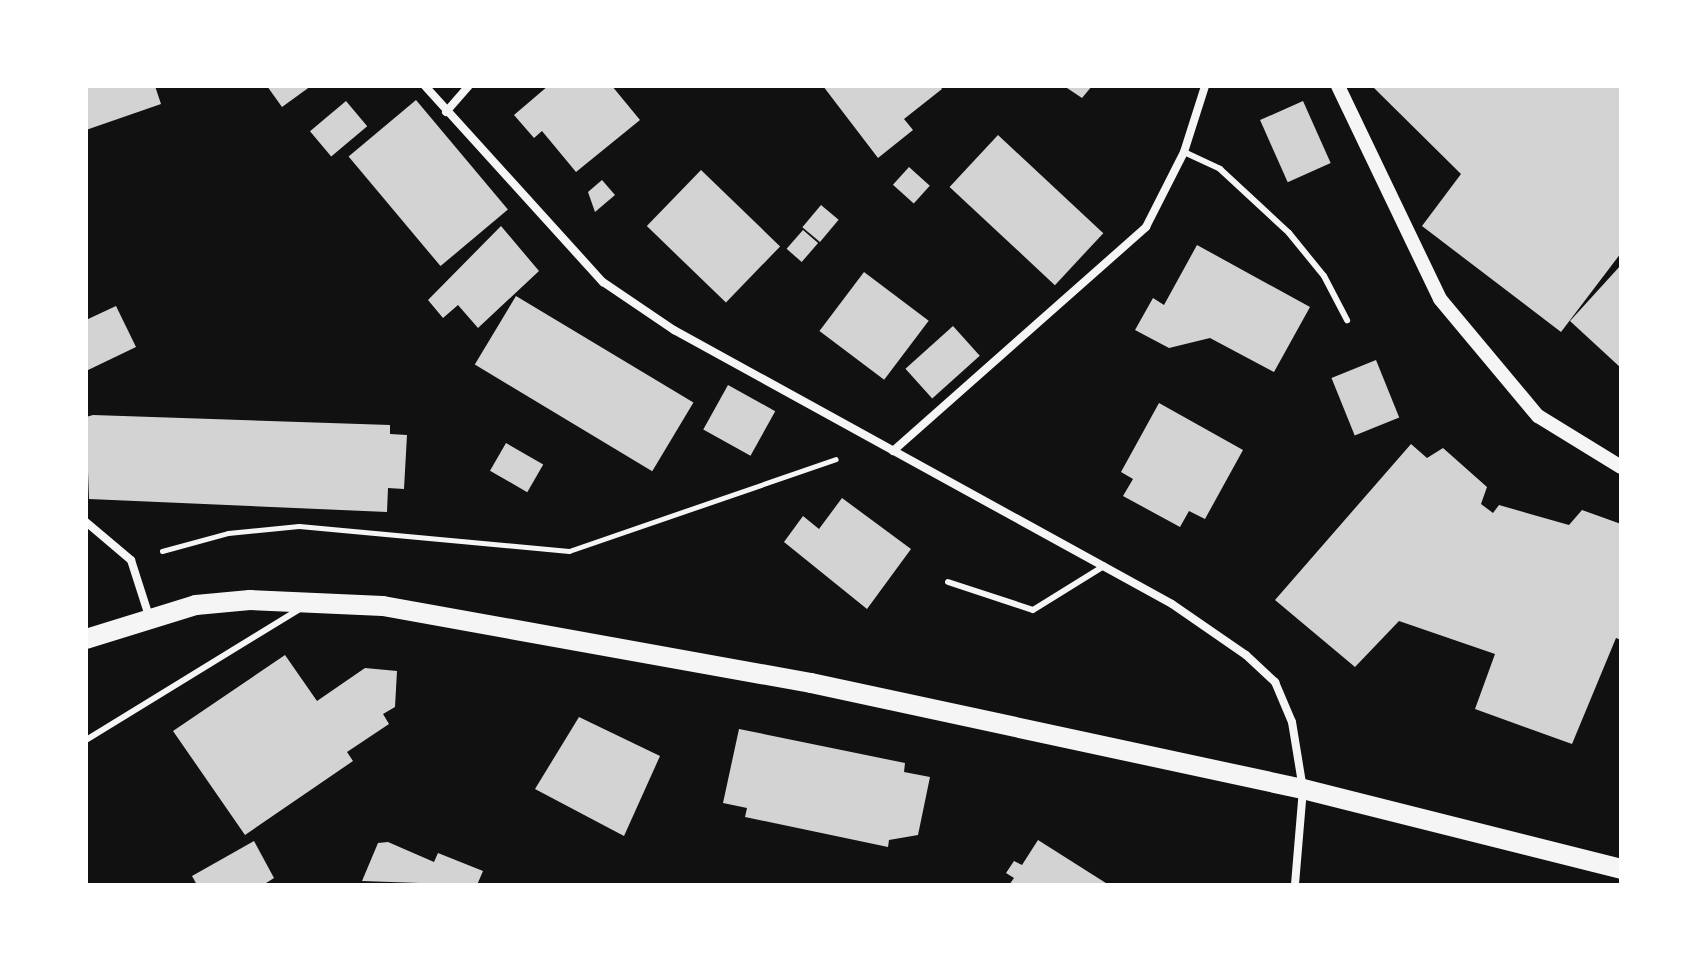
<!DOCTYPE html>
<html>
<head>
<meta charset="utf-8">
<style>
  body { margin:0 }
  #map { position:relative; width:1707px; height:971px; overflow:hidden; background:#111; font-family:"IBM Plex Sans",sans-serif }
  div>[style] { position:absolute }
  .building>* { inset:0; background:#d3d3d3; transform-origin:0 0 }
  .path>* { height:5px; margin:-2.5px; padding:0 2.5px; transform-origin:2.5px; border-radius:2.5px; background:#f5f5f5 }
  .service>* { height:6px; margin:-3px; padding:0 3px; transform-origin:3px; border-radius:3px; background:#f5f5f5 }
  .minor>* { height:8px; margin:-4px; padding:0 4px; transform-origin:4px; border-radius:4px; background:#f5f5f5 }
  .tertiary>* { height:14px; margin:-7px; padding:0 7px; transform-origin:7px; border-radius:7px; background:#f5f5f5 }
  .primary>* { height:20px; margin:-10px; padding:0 10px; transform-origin:10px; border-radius:10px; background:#f5f5f5 }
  span { translate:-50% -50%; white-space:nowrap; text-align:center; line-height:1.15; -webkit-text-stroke:6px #fff; paint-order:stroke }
  .frame { position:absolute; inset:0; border:88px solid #fff; pointer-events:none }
</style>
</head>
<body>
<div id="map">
  <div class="building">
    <i style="clip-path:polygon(86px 86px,155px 86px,161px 104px,86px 130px)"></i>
    <i style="clip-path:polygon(267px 86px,311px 86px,282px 107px)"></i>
    <i style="clip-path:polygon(548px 86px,612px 86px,640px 120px,576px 172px,542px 131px,534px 138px,514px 115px)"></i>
    <i style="clip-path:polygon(823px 86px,940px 86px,942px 89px,904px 119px,913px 130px,878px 158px)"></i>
    <i style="clip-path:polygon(1064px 86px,1092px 86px,1082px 98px)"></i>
    <i style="clip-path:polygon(1372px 86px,1621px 86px,1621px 253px,1561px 332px,1422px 226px,1461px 174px)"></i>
    <i style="left:416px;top:100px;width:143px;height:88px;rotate:50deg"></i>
    <i style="left:346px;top:101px;width:33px;height:47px;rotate:50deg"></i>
    <i style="left:1303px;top:101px;width:68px;height:47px;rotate:66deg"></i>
    <i style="left:998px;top:135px;width:144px;height:71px;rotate:43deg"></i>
    <i style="left:909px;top:167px;width:28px;height:24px;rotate:42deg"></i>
    <i style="left:701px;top:170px;width:110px;height:78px;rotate:44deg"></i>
    <i style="clip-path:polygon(602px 180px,615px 195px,595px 212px,588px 192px)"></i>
    <i style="left:821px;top:205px;width:23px;height:29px;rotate:40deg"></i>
    <i style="clip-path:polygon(501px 226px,539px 271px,478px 328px,458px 305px,443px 318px,428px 300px)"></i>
    <i style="left:803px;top:230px;width:20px;height:25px;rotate:41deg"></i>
    <i style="clip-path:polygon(1197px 245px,1310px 307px,1274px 372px,1210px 338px,1169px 348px,1135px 330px,1153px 298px,1164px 305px)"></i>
    <i style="clip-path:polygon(1621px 265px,1621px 368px,1570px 321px)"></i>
    <i style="left:864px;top:272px;width:81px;height:74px;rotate:37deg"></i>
    <i style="left:516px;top:296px;width:207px;height:80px;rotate:31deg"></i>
    <i style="clip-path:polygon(116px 306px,136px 347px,86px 371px,86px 320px)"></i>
    <i style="left:953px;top:326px;width:40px;height:64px;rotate:48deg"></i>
    <i style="left:1376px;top:360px;width:62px;height:48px;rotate:68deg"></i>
    <i style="left:728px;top:385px;width:54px;height:51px;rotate:29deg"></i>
    <i style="clip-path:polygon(1159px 403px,1243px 450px,1205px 519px,1189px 511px,1180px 527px,1123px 496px,1133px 479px,1121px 472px)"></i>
    <i style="clip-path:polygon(93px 415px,390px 425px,390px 434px,407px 435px,404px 489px,388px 488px,387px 512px,89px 499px,86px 417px)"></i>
    <i style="left:506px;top:443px;width:43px;height:32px;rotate:30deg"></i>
    <i style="clip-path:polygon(1411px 444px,1427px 458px,1443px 448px,1487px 487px,1481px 504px,1493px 513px,1499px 505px,1569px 525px,1582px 510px,1621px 524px,1621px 640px,1616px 638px,1572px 744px,1475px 709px,1495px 654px,1399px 621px,1355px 667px,1275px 600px)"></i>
    <i style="clip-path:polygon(842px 498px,911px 549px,867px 609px,784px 542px,803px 516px,819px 529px)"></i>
    <i style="clip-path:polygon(285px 655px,317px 701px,365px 668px,397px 671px,395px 707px,383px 714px,389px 724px,347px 752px,353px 761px,245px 835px,173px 731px)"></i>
    <i style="clip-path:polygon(579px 717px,660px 756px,624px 836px,535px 789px)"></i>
    <i style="clip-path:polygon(739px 729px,905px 763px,904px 772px,930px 777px,918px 835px,889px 840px,888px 847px,745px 817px,747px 808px,723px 803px)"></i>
    <i style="clip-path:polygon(1038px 840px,1109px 885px,1009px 885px,1014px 878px,1006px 873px,1014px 861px,1022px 865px)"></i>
    <i style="clip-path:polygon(254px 841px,274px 878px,263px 885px,197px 885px,192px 876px)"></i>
    <i style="clip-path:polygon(388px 842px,434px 862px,438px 853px,483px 871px,477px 885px,362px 881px,378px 843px)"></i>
  </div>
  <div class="path">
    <i style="left:162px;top:551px;width:68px;rotate:-15.3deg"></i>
    <i style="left:228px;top:533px;width:71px;rotate:-5.6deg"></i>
    <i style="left:299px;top:526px;width:271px;rotate:5.3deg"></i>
    <i style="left:569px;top:551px;width:282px;rotate:-19deg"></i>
  </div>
  <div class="service">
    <i style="left:1184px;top:152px;width:40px;rotate:25deg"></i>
    <i style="left:1220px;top:169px;width:94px;rotate:42.8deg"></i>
    <i style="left:1289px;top:233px;width:55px;rotate:50.9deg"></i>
    <i style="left:1324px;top:276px;width:50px;rotate:62.4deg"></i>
    <i style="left:948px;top:582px;width:89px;rotate:18.2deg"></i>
    <i style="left:1033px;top:610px;width:84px;rotate:-31.8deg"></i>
    <i style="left:86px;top:740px;width:249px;rotate:-31.5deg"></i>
  </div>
  <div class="minor">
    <i style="left:425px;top:86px;width:265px;rotate:47.8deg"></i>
    <i style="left:603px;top:282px;width:86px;rotate:34.1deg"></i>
    <i style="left:674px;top:330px;width:568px;rotate:28.82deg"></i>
    <i style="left:1172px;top:604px;width:90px;rotate:34.6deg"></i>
    <i style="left:1246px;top:655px;width:40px;rotate:43deg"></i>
    <i style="left:1275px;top:682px;width:43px;rotate:67deg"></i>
    <i style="left:1292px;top:722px;width:68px;rotate:80.7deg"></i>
    <i style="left:1303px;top:789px;width:96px;rotate:94.8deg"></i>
    <i style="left:446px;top:112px;width:35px;rotate:-49deg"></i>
    <i style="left:893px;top:451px;width:338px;rotate:-41.5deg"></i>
    <i style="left:1146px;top:227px;width:84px;rotate:-63.1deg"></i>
    <i style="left:1184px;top:152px;width:69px;rotate:-72.3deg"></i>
    <i style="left:86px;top:522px;width:59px;rotate:40.2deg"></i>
    <i style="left:131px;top:560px;width:59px;rotate:72.2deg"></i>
  </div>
  <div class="tertiary">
    <i style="left:1338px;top:86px;width:236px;rotate:64.4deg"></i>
    <i style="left:1440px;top:299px;width:153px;rotate:50.1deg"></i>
    <i style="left:1538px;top:416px;width:97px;rotate:31.6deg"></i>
  </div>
  <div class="primary">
    <i style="left:86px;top:639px;width:115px;rotate:-17.2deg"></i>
    <i style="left:196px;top:605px;width:54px;rotate:-5.3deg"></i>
    <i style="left:250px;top:600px;width:133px;rotate:2.6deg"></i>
    <i style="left:383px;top:606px;width:435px;rotate:10.2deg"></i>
    <i style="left:811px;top:683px;width:503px;rotate:12.16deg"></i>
    <i style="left:1303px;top:789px;width:328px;rotate:14.1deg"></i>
  </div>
  <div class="frame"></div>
</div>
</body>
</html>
